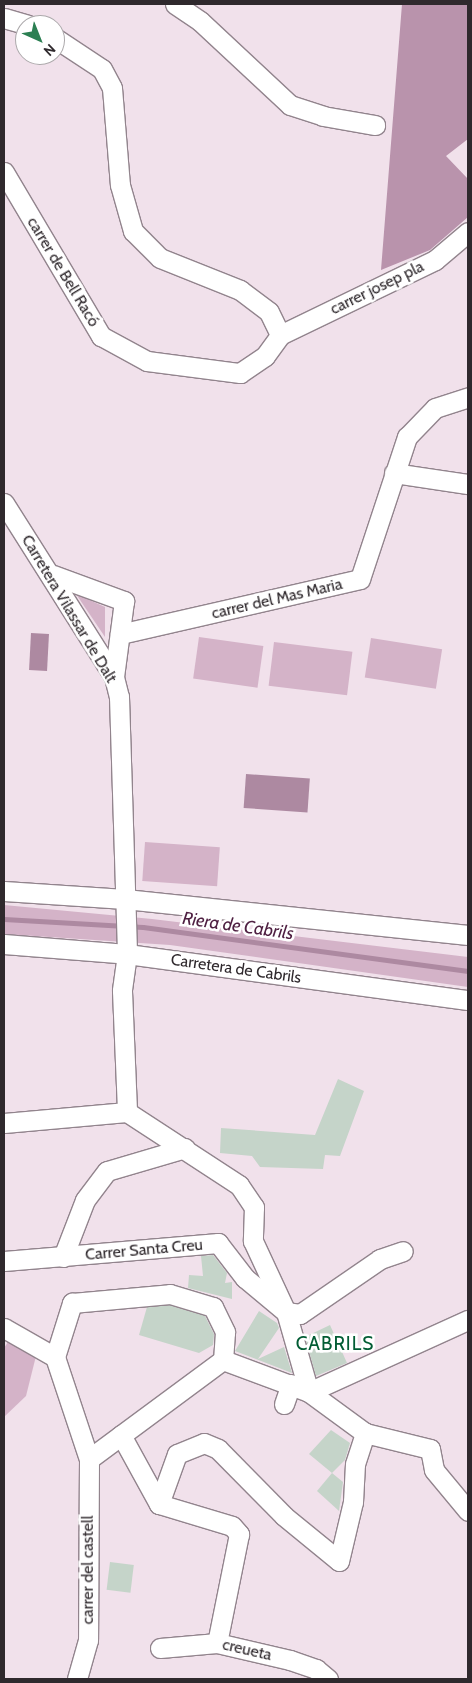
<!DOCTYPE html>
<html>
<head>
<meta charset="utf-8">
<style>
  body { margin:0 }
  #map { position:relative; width:472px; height:1683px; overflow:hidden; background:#f1e1eb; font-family:Cabin,sans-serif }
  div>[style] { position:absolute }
  .green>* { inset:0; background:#d4b3c8; transform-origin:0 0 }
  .forest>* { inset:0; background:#b993ac }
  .water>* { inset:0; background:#ad89a1; transform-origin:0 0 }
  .stream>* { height:5px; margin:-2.5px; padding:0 2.5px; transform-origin:2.5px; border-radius:2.5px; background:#ad89a1 }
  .building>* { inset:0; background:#c5d4c9; transform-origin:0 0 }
  .roads { filter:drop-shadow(1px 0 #92848d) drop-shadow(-1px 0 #92848d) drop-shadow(0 1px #92848d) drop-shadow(0 -1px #92848d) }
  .minor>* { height:19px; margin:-9.5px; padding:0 9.5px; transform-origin:9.5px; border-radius:9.5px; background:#fff }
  span { translate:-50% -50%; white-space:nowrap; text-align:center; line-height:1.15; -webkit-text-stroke:5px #fff; paint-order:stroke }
  .street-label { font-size:16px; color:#2f292d }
  .water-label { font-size:18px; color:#4f2042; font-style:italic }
  .quarter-label { font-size:19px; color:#025c34; letter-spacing:1px }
  .frame { position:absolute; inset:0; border:5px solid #2f292d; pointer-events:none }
  .north { position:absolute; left:15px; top:15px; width:50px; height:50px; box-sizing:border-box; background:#fff; border:1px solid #aca9ab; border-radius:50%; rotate:136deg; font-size:14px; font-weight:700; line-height:20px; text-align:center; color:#2f292d }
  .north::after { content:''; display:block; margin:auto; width:18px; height:22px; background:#2b7f52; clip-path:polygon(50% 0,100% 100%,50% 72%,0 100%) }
</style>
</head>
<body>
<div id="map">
  <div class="green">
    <i style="clip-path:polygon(76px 594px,105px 607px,105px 637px)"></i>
    <i style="left:199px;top:637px;width:65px;height:42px;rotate:8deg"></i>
    <i style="left:371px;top:638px;width:72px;height:40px;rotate:9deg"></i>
    <i style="left:274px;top:642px;width:79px;height:44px;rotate:7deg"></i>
    <i style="left:145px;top:842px;width:75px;height:39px;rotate:4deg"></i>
    <i style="clip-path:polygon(4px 905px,152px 919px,468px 957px,468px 987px,170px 945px,4px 934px)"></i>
    <i style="clip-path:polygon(8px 1342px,36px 1356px,26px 1396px,4px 1417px,4px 1348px)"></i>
  </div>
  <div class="forest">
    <i style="clip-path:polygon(402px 4px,468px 4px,468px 139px,446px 156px,468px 179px,468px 217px,430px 250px,381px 270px)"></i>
  </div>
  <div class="water">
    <i style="left:31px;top:633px;width:18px;height:37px;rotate:3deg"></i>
    <i style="left:246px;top:774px;width:64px;height:34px;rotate:4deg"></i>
  </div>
  <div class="stream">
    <i style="left:4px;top:919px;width:139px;rotate:3.3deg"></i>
    <i style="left:143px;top:927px;width:328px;rotate:7.7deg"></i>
  </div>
  <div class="building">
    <i style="clip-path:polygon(338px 1079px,364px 1091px,340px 1156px,325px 1155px,323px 1169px,260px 1167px,252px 1156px,220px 1153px,221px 1128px,315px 1135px)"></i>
    <i style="clip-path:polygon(213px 1255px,227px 1273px,225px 1283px,232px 1282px,232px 1299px,188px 1288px,189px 1275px,203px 1276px,201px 1256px)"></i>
    <i style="clip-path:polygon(169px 1305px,205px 1316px,214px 1334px,213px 1345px,199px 1353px,139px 1335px,147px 1307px)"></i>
    <i style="clip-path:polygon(259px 1311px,277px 1323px,279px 1328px,258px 1359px,284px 1347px,292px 1373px,235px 1351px)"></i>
    <i style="clip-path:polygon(330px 1325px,347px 1363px,316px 1376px,305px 1337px)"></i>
    <i style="clip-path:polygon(331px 1430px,350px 1443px,345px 1460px,332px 1473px,309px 1454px)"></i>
    <i style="clip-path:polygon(332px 1473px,343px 1482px,339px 1511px,317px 1491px)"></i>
    <i style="left:110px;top:1562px;width:24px;height:28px;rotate:7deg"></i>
  </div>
  <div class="roads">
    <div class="minor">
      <i style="left:175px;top:4px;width:30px;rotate:34deg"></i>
      <i style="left:200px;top:21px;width:123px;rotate:43deg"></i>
      <i style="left:290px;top:105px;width:35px;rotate:18deg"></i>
      <i style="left:323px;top:116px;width:53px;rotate:9.8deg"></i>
      <i style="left:4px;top:18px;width:25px;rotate:16deg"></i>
      <i style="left:55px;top:38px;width:56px;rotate:33.4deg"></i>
      <i style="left:102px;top:69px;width:21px;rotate:62deg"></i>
      <i style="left:112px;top:88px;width:97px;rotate:85.3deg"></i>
      <i style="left:120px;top:185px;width:48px;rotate:74.2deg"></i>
      <i style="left:133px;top:231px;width:38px;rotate:45deg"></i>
      <i style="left:160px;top:258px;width:86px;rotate:21.8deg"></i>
      <i style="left:240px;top:290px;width:36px;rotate:37deg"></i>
      <i style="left:269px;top:312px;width:25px;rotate:64deg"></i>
      <i style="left:4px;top:172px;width:191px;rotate:59.4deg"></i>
      <i style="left:101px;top:336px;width:52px;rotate:28.5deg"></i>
      <i style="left:147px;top:361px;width:94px;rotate:7.4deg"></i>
      <i style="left:240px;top:373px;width:30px;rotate:-34deg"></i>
      <i style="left:265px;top:356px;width:26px;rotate:-54deg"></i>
      <i style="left:280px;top:335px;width:172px;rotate:-25.8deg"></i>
      <i style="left:435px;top:260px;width:43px;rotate:-40.3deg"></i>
      <i style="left:394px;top:473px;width:75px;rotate:8.5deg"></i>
      <i style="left:4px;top:503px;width:206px;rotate:57.7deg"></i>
      <i style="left:114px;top:677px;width:21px;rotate:76deg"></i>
      <i style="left:119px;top:697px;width:257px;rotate:88.2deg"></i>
      <i style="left:127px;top:954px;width:37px;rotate:98deg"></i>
      <i style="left:122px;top:991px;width:121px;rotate:87.6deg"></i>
      <i style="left:53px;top:575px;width:76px;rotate:20.1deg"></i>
      <i style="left:124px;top:601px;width:77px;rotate:97.5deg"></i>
      <i style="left:120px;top:634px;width:246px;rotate:-12.9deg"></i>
      <i style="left:360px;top:579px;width:150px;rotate:-71.7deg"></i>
      <i style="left:407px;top:437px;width:40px;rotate:-46deg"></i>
      <i style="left:435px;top:408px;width:35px;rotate:-18deg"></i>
      <i style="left:4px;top:891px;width:121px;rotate:3.8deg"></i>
      <i style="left:125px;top:899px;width:345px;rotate:6deg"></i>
      <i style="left:4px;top:944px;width:123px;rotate:4.6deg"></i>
      <i style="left:127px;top:954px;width:344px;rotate:7.7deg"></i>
      <i style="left:4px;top:1123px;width:123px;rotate:-5.1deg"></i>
      <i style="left:127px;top:1112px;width:134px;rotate:33.1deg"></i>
      <i style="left:239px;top:1185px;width:27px;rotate:56deg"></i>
      <i style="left:254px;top:1207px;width:34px;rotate:92deg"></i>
      <i style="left:253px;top:1241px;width:78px;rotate:65.1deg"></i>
      <i style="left:286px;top:1312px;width:83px;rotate:74deg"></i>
      <i style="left:63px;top:1257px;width:61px;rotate:-68.9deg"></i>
      <i style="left:85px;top:1200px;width:36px;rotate:-53deg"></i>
      <i style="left:107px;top:1171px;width:81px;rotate:-16.4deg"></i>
      <i style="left:4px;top:1261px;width:215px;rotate:-4.8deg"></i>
      <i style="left:218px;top:1243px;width:44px;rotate:52.4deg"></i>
      <i style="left:245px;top:1278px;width:53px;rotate:39.7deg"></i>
      <i style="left:286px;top:1312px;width:14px;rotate:8deg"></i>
      <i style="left:300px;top:1314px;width:97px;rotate:-34.5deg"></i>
      <i style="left:380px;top:1259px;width:24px;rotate:-19deg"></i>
      <i style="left:4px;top:1328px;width:59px;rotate:29.6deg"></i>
      <i style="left:55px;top:1357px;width:108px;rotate:71.6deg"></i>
      <i style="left:89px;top:1459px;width:181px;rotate:90.3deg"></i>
      <i style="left:88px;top:1640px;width:41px;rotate:105.8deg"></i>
      <i style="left:55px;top:1357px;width:57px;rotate:-72.5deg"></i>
      <i style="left:72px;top:1303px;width:98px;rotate:-5.2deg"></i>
      <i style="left:170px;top:1294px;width:45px;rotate:16.8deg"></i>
      <i style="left:213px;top:1307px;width:28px;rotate:64deg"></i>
      <i style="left:225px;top:1332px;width:28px;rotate:94deg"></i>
      <i style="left:223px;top:1360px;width:92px;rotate:20.4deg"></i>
      <i style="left:309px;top:1392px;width:69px;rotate:36.2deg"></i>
      <i style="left:365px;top:1433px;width:67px;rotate:13.8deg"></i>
      <i style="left:430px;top:1449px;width:21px;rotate:79deg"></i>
      <i style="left:434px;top:1470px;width:53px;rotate:50.3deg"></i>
      <i style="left:309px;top:1392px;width:175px;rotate:-24.4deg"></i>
      <i style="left:284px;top:1404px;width:21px;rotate:-71deg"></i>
      <i style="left:121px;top:1435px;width:79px;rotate:61.2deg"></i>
      <i style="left:159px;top:1504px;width:76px;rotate:16.8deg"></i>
      <i style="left:232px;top:1526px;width:11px;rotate:49deg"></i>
      <i style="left:239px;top:1534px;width:111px;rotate:101.4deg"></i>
      <i style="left:89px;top:1459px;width:167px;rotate:-36.5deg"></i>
      <i style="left:159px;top:1504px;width:53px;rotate:-70.2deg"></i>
      <i style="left:177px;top:1454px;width:29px;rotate:-22deg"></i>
      <i style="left:204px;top:1443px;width:15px;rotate:23deg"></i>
      <i style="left:218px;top:1449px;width:94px;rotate:45.4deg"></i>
      <i style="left:284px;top:1516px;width:71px;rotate:39.3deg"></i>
      <i style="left:339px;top:1561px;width:61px;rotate:-76.7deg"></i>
      <i style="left:353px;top:1502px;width:38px;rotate:-87deg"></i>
      <i style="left:355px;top:1464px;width:33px;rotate:-72deg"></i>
      <i style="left:160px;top:1648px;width:57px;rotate:-5deg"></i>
      <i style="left:217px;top:1643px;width:75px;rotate:13.1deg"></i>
      <i style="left:290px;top:1660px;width:28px;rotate:19deg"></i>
      <i style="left:316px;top:1669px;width:16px;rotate:40deg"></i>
    </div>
  </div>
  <div class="street-label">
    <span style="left:63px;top:272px;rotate:59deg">carrer de Bell Racó</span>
    <span style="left:377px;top:288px;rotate:-26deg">carrer josep pla</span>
    <span style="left:277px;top:599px;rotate:-13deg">carrer del Mas Maria</span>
    <span style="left:69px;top:609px;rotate:59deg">Carretera Vilassar de Dalt</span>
    <span style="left:236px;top:969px;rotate:8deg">Carretera de Cabrils</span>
    <span style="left:144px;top:1250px;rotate:-5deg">Carrer Santa Creu</span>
    <span style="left:88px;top:1570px;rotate:-90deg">carrer del castell</span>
    <span style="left:247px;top:1650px;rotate:13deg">creueta</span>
  </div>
  <div class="water-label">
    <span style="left:238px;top:926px;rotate:8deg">Riera de Cabrils</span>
  </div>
  <div class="quarter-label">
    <span style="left:335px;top:1344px">CABRILS</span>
  </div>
  <div class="frame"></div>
  <div class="north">N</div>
</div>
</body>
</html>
